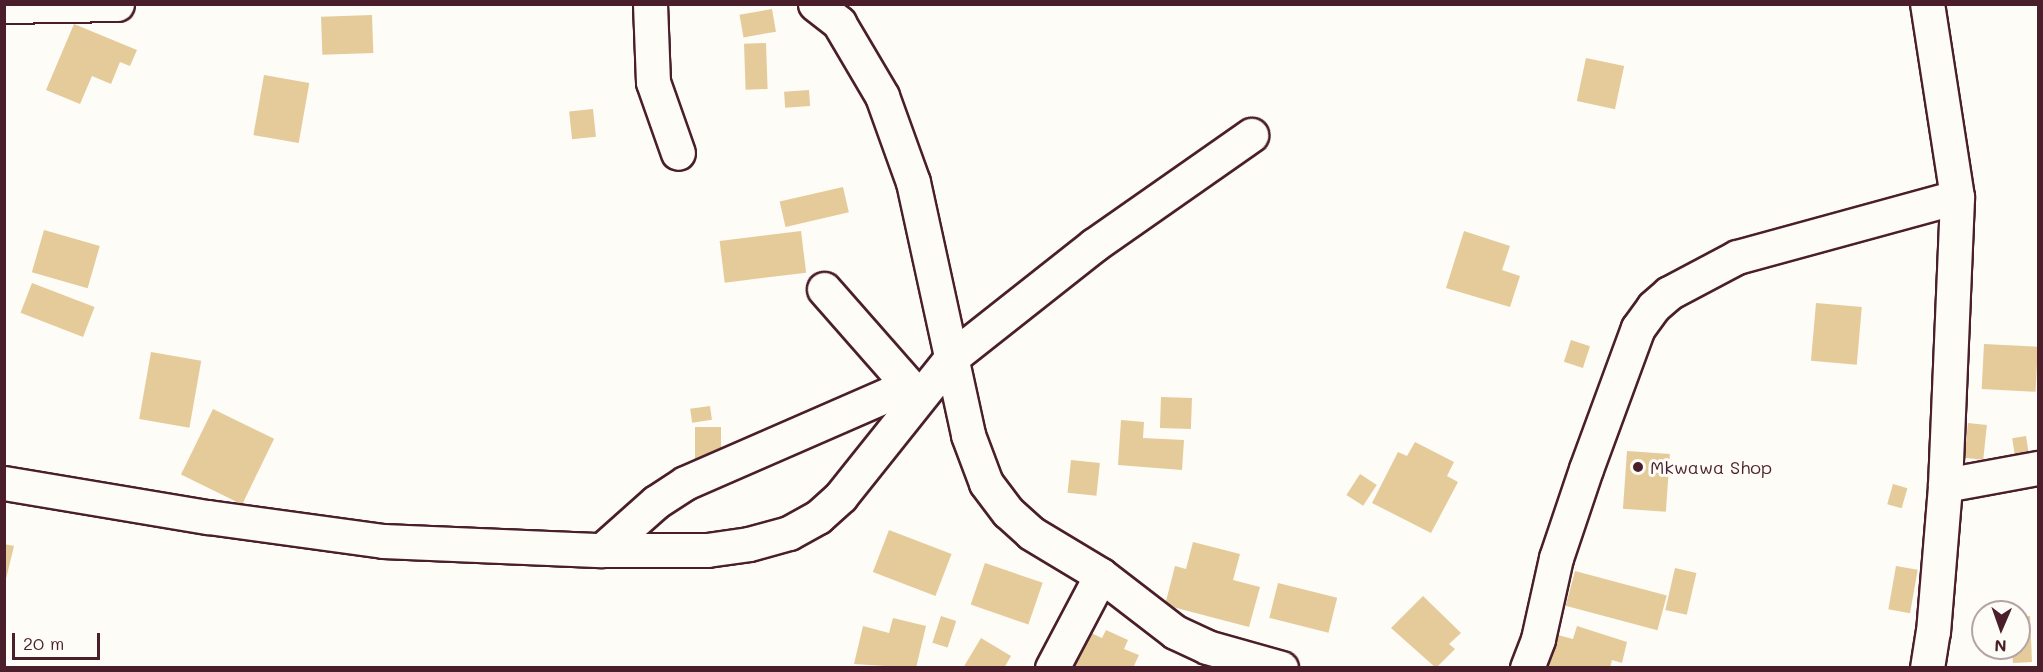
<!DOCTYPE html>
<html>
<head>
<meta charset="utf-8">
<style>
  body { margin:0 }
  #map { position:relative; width:2043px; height:672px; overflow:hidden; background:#fdfcf7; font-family:Mali,sans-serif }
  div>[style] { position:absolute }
  .building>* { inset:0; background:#e5cb9a; transform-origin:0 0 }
  .roads { filter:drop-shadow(2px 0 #4a1f2b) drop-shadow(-2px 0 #4a1f2b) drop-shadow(0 2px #4a1f2b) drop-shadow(0 -2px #4a1f2b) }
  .minor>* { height:33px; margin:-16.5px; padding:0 16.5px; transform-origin:16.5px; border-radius:16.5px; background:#fdfcf7 }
  .dots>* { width:16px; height:16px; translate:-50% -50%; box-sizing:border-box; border:3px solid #fdfcf7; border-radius:50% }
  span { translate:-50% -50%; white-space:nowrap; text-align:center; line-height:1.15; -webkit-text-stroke:6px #fdfcf7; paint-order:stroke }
  .poi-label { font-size:18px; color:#4a1f2b }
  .left { translate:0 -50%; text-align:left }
  .frame { position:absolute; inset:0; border:6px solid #4a1f2b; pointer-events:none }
  .north { position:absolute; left:1971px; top:600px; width:60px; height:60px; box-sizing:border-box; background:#fdfcf7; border:2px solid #b5a4a5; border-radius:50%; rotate:182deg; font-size:16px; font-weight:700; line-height:24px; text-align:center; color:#4a1f2b }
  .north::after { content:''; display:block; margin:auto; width:21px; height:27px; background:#4a1f2b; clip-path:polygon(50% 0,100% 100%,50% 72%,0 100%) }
  .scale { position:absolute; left:12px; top:633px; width:88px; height:27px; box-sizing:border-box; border:3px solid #4a1f2b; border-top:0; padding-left:8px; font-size:18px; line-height:21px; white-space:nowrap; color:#4a1f2b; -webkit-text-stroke:4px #fdfcf7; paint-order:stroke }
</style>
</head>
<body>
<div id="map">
  <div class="building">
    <i style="left:772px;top:9px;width:23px;height:33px;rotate:80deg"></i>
    <i style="left:372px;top:15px;width:38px;height:51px;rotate:88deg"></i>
    <i style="clip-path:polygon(74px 24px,137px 50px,130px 66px,120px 62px,111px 84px,92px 76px,80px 104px,46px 90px)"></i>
    <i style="left:766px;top:43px;width:46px;height:22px;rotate:88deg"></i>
    <i style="left:1586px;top:58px;width:39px;height:44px;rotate:12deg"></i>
    <i style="left:264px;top:75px;width:46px;height:61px;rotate:10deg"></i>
    <i style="left:809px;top:90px;width:16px;height:25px;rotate:86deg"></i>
    <i style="left:593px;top:109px;width:28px;height:24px;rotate:84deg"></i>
    <i style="left:843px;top:187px;width:26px;height:65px;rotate:77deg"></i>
    <i style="left:44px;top:230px;width:58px;height:44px;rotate:16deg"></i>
    <i style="left:801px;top:231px;width:42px;height:82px;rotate:83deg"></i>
    <i style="clip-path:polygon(1464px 231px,1510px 246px,1502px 270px,1520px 276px,1510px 307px,1446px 288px)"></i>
    <i style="left:32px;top:283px;width:67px;height:32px;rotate:21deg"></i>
    <i style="left:1816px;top:303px;width:46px;height:58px;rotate:5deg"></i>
    <i style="left:1571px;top:340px;width:20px;height:23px;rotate:18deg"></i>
    <i style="left:1984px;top:344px;width:54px;height:45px;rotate:3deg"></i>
    <i style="left:151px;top:352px;width:51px;height:68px;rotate:10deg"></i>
    <i style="left:1161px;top:397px;width:31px;height:31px;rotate:2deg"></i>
    <i style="left:710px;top:406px;width:14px;height:20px;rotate:82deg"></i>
    <i style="left:213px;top:409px;width:68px;height:73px;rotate:26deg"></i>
    <i style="clip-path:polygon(1121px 420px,1144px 422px,1143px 438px,1184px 440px,1182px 470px,1118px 465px)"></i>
    <i style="left:1968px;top:423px;width:19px;height:35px;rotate:6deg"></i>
    <i style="left:721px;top:427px;width:33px;height:26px;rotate:90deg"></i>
    <i style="left:2026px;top:436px;width:26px;height:14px;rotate:81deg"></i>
    <i style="clip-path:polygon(1415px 442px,1454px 462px,1447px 476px,1458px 482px,1431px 533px,1372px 503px,1398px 452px,1407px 456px)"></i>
    <i style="left:1627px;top:451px;width:43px;height:58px;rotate:4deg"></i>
    <i style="left:1071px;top:460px;width:29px;height:33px;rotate:6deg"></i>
    <i style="left:1360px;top:474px;width:20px;height:25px;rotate:33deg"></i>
    <i style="left:1893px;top:484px;width:15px;height:21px;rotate:16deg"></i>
    <i style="left:889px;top:530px;width:67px;height:45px;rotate:21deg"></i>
    <i style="clip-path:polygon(1193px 542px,1240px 554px,1233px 580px,1260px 587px,1249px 627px,1165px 605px,1175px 566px,1186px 569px)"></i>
    <i style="clip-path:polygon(4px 544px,14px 546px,5px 583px,4px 583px)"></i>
    <i style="left:985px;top:563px;width:61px;height:44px;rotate:19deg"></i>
    <i style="left:1896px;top:566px;width:22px;height:44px;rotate:10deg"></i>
    <i style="left:1675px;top:568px;width:22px;height:43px;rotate:13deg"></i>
    <i style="left:1575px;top:571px;width:95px;height:36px;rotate:15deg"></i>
    <i style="left:1278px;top:583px;width:61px;height:36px;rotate:14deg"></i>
    <i style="clip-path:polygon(1423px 596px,1461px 633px,1449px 644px,1455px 649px,1436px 668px,1391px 628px)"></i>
    <i style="left:941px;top:616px;width:16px;height:28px;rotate:18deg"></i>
    <i style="clip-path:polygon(2019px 616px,2030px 616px,2032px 662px,2013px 663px,2012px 648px,2019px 648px)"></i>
    <i style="clip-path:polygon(893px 618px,926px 626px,916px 668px,854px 664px,863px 626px,889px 633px)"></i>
    <i style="clip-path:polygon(1577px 626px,1627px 642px,1622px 663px,1612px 660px,1610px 668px,1539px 668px,1554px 634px,1573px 639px)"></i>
    <i style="clip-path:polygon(1106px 630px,1128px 640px,1124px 649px,1139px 655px,1133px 668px,1073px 668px,1089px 632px,1102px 638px)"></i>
    <i style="clip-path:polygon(981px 638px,1011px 656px,1004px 668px,963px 668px)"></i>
  </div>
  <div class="roads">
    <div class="minor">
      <i style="left:650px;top:4px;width:78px;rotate:87.8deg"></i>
      <i style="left:653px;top:82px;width:75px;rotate:70.6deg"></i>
      <i style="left:815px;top:4px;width:31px;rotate:38deg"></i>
      <i style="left:839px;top:23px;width:85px;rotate:59.5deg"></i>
      <i style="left:882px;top:96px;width:91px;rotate:70.2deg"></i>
      <i style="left:913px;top:182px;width:259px;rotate:77.7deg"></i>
      <i style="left:968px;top:435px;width:51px;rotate:69.4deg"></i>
      <i style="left:986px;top:483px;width:36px;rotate:53deg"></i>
      <i style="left:1008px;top:512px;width:31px;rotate:42deg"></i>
      <i style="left:1031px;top:533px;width:82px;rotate:31deg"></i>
      <i style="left:1101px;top:575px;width:93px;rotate:37.6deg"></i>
      <i style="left:1175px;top:632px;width:35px;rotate:25deg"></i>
      <i style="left:1207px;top:647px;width:77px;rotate:15.8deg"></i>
      <i style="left:4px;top:6px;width:113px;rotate:-1deg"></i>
      <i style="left:824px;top:289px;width:142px;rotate:48.7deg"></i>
      <i style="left:4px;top:483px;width:207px;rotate:9.5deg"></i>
      <i style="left:208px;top:517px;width:177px;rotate:7.8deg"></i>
      <i style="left:383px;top:541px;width:219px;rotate:2.4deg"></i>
      <i style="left:602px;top:550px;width:105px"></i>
      <i style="left:707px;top:550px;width:42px;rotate:-8.1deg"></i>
      <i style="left:749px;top:544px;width:41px;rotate:-15.4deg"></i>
      <i style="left:789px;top:533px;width:33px;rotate:-29deg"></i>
      <i style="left:818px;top:517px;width:31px;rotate:-42deg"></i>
      <i style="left:841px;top:496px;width:176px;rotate:-51.4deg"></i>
      <i style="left:951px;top:358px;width:182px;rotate:-38.3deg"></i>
      <i style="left:1094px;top:245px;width:192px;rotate:-35deg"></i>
      <i style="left:1945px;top:485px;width:95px;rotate:-10.4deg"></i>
      <i style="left:602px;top:550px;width:72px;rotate:-41.6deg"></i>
      <i style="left:656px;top:502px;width:35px;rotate:-33deg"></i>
      <i style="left:685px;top:483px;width:242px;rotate:-23.6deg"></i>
      <i style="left:1052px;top:668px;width:105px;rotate:-62.2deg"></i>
      <i style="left:1527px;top:668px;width:31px;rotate:-69deg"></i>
      <i style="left:1538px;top:639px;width:83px;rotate:-77.5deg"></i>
      <i style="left:1556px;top:558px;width:94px;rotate:-71.4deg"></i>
      <i style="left:1586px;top:469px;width:150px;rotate:-69.8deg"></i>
      <i style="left:1638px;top:328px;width:26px;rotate:-54deg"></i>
      <i style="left:1653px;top:307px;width:21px;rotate:-41deg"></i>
      <i style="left:1669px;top:293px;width:77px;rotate:-27.9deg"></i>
      <i style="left:1737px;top:257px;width:228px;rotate:-15.3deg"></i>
      <i style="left:1927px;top:668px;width:36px;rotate:-81deg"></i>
      <i style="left:1933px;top:632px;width:147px;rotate:-85.3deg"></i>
      <i style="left:1945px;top:485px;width:288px;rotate:-87.6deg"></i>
      <i style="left:1957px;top:197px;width:195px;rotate:-98.8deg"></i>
    </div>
  </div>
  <div class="dots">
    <i style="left:1638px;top:467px;background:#4a1f2b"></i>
  </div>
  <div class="poi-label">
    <span class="left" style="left:1650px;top:467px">Mkwawa Shop</span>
  </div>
  <div class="frame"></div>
  <div class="north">N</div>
  <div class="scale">20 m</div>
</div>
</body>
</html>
